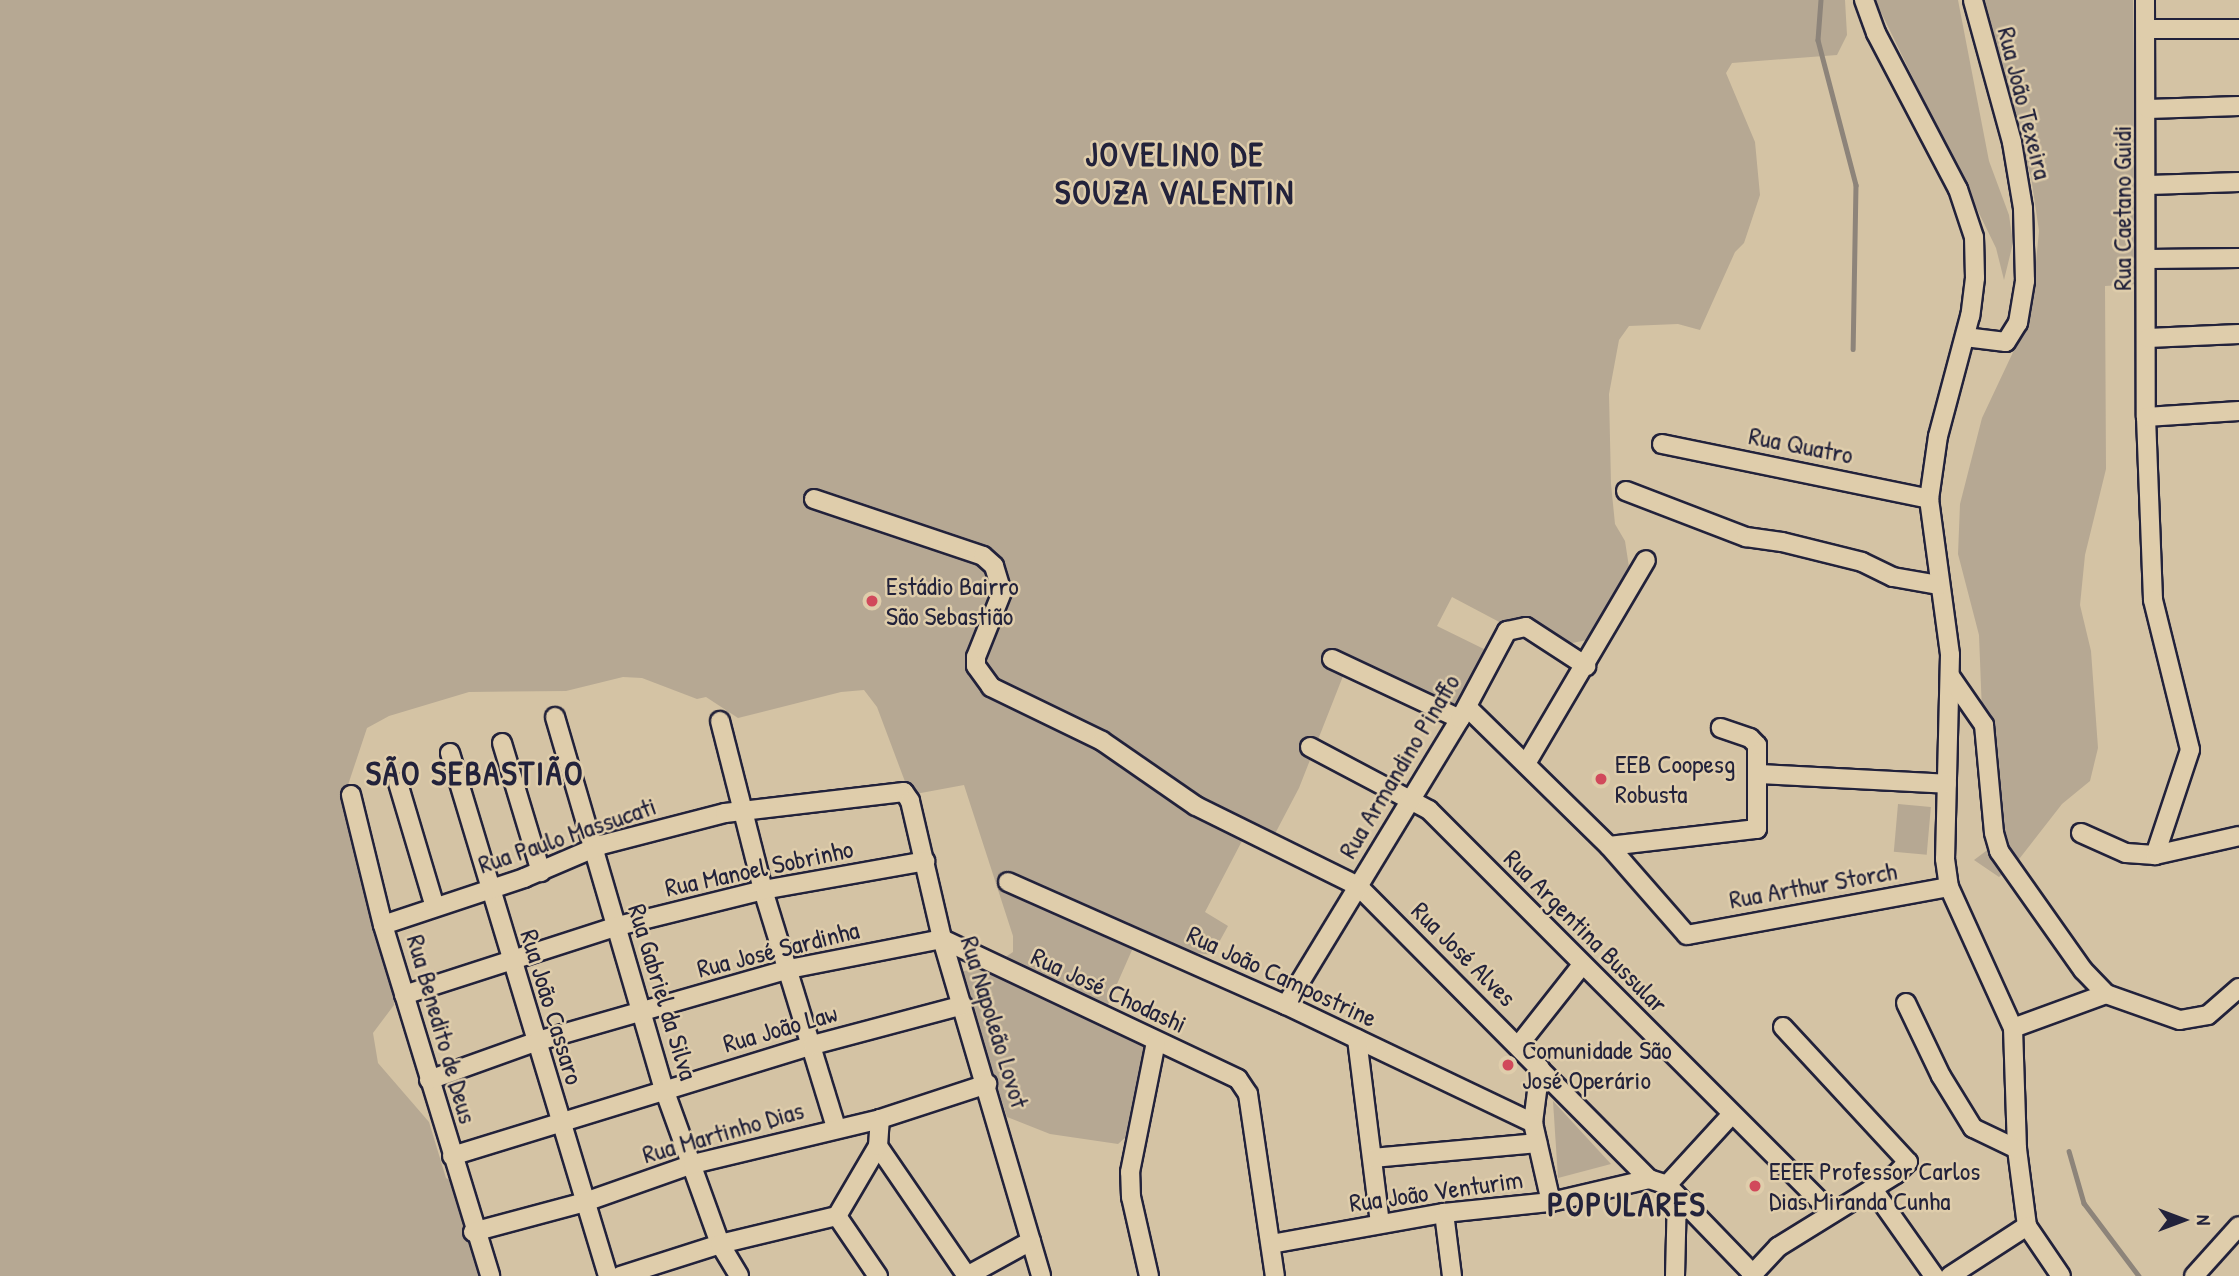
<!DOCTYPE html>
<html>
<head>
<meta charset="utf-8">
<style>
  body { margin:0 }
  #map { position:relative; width:2239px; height:1276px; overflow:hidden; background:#d4c3a4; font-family:"Patrick Hand",sans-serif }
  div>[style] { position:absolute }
  .green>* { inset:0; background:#b6a893; transform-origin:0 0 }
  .stream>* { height:4.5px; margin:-2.25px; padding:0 2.25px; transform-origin:2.25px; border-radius:2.25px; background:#8d847a }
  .roads { filter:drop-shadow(2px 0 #22223b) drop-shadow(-2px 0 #22223b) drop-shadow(0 2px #22223b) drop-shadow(0 -2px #22223b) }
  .minor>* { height:18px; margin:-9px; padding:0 9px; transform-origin:9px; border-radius:9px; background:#dfcdab }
  .dots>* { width:19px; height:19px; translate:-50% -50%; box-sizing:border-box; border:4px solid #dfcdab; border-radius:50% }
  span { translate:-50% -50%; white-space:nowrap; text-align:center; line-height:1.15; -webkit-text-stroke:5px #dfcdab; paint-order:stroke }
  .street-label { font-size:26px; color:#22223b }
  .poi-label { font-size:26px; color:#22223b }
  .left { translate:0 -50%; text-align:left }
  .district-label { font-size:33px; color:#22223b; font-weight:700; letter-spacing:2px }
  .north { position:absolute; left:2148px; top:1185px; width:70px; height:70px; -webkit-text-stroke:5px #dfcdab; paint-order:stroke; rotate:90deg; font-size:19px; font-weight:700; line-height:28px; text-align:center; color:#22223b }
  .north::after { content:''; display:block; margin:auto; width:24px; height:32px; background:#22223b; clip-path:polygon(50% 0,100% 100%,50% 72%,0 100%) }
</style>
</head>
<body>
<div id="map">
  <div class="green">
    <i style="clip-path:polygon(0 0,1845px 0,1847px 35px,1837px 55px,1732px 63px,1726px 73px,1755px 142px,1760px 195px,1744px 243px,1735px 252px,1700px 330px,1678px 324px,1629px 326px,1619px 340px,1609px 394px,1611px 484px,1615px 524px,1625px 541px,1629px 567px,1622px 593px,1598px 638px,1567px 644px,1520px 619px,1505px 625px,1452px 597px,1437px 626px,1488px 651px,1455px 720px,1345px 671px,1299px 788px,1267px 849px,1243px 839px,1205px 912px,1228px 926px,1212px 955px,1146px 946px,1132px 950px,1106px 1009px,1146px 1038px,1126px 1137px,1118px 1144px,1050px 1134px,1007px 1117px,961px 972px,998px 962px,1013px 952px,1013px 936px,964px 785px,910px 795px,877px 707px,864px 690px,841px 692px,738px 718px,706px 697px,697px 699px,642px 678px,623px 677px,566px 691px,469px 692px,389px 716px,367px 728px,347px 788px,347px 817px,393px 981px,394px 1005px,373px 1033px,378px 1063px,429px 1122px,446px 1178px,465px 1188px,496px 1276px,0 1276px)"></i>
    <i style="clip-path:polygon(1875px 0,1958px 0,1989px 161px,2009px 215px,2013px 243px,2004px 280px,1996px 248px)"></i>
    <i style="clip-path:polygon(1978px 0,2133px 0,2137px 284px,2105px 286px,2106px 469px,2085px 555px,2080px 605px,2091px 651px,2098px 748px,2090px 781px,2062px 804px,2016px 863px,1999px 877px,1974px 860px,1994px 845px,1986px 815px,1979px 635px,1958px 554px,1960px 504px,1982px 418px,2031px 314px,2039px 231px,2031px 177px)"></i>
    <i style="left:1898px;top:804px;width:33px;height:48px;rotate:5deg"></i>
    <i style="clip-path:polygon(1553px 1101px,1611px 1164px,1558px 1178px)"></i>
  </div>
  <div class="stream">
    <i style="left:1821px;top:0;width:40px;rotate:94.3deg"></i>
    <i style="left:1818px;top:40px;width:150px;rotate:75.3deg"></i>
    <i style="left:1856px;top:185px;width:164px;rotate:91deg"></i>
    <i style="left:2069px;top:1151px;width:54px;rotate:73.9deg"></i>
    <i style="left:2084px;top:1203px;width:91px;rotate:53deg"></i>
  </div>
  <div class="roads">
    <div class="minor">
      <i style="left:1864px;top:0;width:35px;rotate:70deg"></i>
      <i style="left:1876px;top:33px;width:176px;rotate:62.3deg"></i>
      <i style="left:1958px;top:189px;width:51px;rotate:71.6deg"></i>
      <i style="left:1974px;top:237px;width:41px;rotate:88.6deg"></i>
      <i style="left:1975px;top:278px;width:38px;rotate:97deg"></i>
      <i style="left:1970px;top:316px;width:124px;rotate:104.9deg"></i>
      <i style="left:1938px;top:436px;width:64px;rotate:98.1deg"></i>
      <i style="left:1929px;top:499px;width:157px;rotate:82.3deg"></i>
      <i style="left:1950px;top:655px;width:204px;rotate:91.4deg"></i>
      <i style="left:1945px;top:859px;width:28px;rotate:82deg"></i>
      <i style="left:1949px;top:887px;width:155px;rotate:65.6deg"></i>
      <i style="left:2013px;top:1028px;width:121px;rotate:88.1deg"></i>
      <i style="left:2017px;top:1149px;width:78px;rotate:82.6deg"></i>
      <i style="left:2027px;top:1226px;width:60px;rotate:55.8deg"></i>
      <i style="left:2145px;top:0;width:417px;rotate:89.9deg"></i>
      <i style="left:2146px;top:417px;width:183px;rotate:87.8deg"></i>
      <i style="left:2153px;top:600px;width:154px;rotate:76.1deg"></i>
      <i style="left:2190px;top:750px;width:111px;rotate:108.4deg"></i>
      <i style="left:2146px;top:29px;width:93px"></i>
      <i style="left:2148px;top:109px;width:91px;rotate:-1.9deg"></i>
      <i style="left:2149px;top:185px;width:90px;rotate:-1.9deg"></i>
      <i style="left:2148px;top:259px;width:91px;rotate:-0.6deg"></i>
      <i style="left:1965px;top:337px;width:41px;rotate:7deg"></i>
      <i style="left:2006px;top:342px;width:22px;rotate:-58deg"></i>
      <i style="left:2018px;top:323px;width:43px;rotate:-80.5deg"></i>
      <i style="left:2025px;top:281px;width:73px;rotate:-91.6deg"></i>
      <i style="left:2023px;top:208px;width:67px;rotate:-99.5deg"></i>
      <i style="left:2012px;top:142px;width:147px;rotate:-105.4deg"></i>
      <i style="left:2148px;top:338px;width:91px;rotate:-2.5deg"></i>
      <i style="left:2146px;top:417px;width:93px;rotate:-3.7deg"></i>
      <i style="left:1662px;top:444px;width:273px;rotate:11.6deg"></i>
      <i style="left:1626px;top:491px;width:129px;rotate:21deg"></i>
      <i style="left:1746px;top:537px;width:36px;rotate:8deg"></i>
      <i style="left:1782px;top:542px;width:82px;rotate:14deg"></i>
      <i style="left:1862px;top:562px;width:34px;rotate:26deg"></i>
      <i style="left:1893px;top:577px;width:47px;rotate:9.9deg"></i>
      <i style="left:814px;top:499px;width:178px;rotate:18.6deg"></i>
      <i style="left:983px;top:556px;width:15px;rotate:42deg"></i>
      <i style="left:994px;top:566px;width:27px;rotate:73deg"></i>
      <i style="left:1002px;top:592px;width:70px;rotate:111.8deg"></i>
      <i style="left:976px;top:657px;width:9px;rotate:90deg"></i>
      <i style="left:976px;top:666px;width:26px;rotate:54deg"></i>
      <i style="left:991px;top:687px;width:123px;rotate:25.9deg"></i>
      <i style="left:1102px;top:741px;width:114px;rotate:34.7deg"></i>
      <i style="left:1196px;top:806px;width:181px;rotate:26.3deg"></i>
      <i style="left:1358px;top:886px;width:413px;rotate:45.2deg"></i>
      <i style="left:1649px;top:1179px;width:19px;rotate:18deg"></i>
      <i style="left:1667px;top:1185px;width:121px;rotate:46deg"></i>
      <i style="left:1332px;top:659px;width:141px;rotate:25.1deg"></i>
      <i style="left:1950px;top:676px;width:60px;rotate:55.2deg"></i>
      <i style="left:1984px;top:725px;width:108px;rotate:84.7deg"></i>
      <i style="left:1994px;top:833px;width:19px;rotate:74deg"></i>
      <i style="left:1999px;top:851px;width:146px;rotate:54.8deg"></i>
      <i style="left:2083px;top:970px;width:33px;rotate:46deg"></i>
      <i style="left:2106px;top:994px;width:78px;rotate:19.4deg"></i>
      <i style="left:2180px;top:1020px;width:28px;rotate:-10deg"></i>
      <i style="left:2208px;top:1015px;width:41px;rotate:-41.1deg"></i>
      <i style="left:1467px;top:707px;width:199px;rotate:44.4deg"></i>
      <i style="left:1609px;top:846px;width:118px;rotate:48.8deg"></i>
      <i style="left:1687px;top:935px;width:266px;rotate:-10.4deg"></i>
      <i style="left:555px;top:717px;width:388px;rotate:73.7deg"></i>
      <i style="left:664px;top:1089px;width:165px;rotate:70.1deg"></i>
      <i style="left:720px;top:1244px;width:37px;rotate:59deg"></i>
      <i style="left:720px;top:721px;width:174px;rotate:75.7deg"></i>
      <i style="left:763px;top:890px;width:249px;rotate:72.9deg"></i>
      <i style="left:502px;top:743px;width:135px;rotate:73.2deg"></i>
      <i style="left:1310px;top:747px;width:135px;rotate:27.9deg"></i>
      <i style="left:1429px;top:810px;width:570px;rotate:45deg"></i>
      <i style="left:450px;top:753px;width:546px;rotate:73.19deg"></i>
      <i style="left:1527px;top:762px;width:234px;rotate:-59.5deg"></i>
      <i style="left:1759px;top:774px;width:188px;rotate:3deg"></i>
      <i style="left:398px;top:783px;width:129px;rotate:73.4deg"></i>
      <i style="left:351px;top:795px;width:134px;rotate:76.2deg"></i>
      <i style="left:383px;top:925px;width:367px;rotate:73deg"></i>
      <i style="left:2081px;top:833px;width:49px;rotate:24deg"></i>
      <i style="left:2126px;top:853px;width:29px;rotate:4deg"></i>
      <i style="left:2155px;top:855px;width:86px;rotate:-12.7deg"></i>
      <i style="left:1609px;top:846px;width:149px;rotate:-6.6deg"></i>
      <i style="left:1757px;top:829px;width:84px;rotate:-90deg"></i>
      <i style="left:1757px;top:745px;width:10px;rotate:-135deg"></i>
      <i style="left:1750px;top:738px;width:31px;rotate:-161deg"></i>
      <i style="left:1008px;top:882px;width:304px;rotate:23.9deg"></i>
      <i style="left:1286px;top:1005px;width:274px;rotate:25.5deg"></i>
      <i style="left:383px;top:925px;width:149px;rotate:-18.4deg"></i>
      <i style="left:524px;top:878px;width:84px;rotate:-23.2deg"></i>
      <i style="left:601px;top:845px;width:128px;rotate:-14.5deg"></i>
      <i style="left:725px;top:813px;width:180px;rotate:-6.7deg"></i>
      <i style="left:904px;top:792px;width:11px;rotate:56deg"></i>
      <i style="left:910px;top:801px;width:142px;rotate:76.9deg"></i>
      <i style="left:942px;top:939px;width:351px;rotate:73.6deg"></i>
      <i style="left:404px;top:995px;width:221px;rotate:-17.9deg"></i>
      <i style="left:614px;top:927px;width:154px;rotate:-13.9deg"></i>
      <i style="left:763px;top:890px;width:165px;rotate:-10.1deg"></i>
      <i style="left:1906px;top:1003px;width:81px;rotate:64.4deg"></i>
      <i style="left:1941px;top:1076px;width:61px;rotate:58.4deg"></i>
      <i style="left:1973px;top:1128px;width:49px;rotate:25.5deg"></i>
      <i style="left:1286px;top:1005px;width:335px;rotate:-58.7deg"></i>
      <i style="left:1460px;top:719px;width:100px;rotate:-61.9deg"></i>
      <i style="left:1507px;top:631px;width:19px;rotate:-12deg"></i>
      <i style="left:1526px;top:627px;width:72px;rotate:33deg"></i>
      <i style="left:2013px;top:1028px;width:99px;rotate:-20.1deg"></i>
      <i style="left:1357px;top:1039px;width:185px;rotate:82.9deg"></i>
      <i style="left:1518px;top:1046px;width:103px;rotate:-51.7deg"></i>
      <i style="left:1540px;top:1068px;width:55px;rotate:97.3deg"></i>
      <i style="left:1533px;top:1123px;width:81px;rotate:77.2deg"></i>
      <i style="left:429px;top:1080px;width:116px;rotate:-19.7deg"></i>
      <i style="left:538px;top:1041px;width:261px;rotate:-16deg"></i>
      <i style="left:789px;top:969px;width:156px;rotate:-11.1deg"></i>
      <i style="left:942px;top:939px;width:327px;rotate:25.3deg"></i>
      <i style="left:1238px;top:1079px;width:18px;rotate:56deg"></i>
      <i style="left:1248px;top:1094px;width:184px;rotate:81.6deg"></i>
      <i style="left:878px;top:1146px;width:158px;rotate:55.6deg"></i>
      <i style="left:452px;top:1156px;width:378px;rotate:-17.1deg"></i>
      <i style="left:813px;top:1045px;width:155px;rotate:-14.9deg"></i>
      <i style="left:1373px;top:1158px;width:165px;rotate:-5.2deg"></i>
      <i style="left:1667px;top:1185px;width:96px;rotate:-47.5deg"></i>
      <i style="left:1872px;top:1188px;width:108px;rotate:54.8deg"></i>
      <i style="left:1444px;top:1213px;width:64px;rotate:82.8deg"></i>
      <i style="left:837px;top:1216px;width:73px;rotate:55.7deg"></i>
      <i style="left:473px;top:1232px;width:116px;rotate:-15deg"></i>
      <i style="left:585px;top:1202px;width:114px;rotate:-19.4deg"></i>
      <i style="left:693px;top:1164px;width:192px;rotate:-13.5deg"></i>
      <i style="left:880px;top:1119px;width:113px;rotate:-18.1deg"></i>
      <i style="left:1271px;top:1244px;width:176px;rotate:-10.2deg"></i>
      <i style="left:1444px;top:1213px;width:108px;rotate:-5.9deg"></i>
      <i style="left:1551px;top:1202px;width:101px;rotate:-13.2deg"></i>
      <i style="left:620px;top:1276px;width:105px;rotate:-17.7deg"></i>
      <i style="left:720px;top:1244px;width:120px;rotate:-13.5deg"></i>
      <i style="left:837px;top:1216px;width:81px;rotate:-59.6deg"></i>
      <i style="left:878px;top:1146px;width:27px;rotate:-86deg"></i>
      <i style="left:967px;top:1276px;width:73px;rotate:-28.7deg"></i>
      <i style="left:1149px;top:1276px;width:81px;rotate:-102.8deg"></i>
      <i style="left:1131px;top:1197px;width:25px;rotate:-92deg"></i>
      <i style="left:1130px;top:1172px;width:133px;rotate:-78.7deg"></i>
      <i style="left:1675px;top:1276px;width:80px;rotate:-88.6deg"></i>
      <i style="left:1751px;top:1276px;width:40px;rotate:-47deg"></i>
      <i style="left:1778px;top:1247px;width:139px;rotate:-31.7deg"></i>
      <i style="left:1896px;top:1174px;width:17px;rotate:-45deg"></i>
      <i style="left:1908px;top:1162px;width:184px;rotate:-132.8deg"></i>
      <i style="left:1950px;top:1276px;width:92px;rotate:-33deg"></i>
      <i style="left:2194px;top:1276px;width:67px;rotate:-48deg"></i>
    </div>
  </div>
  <div class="dots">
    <i style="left:872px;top:601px;background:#d1495b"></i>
    <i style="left:1601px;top:779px;background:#d1495b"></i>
    <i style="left:1508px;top:1065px;background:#d1495b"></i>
    <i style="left:1755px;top:1186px;background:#d1495b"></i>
  </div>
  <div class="street-label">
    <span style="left:2025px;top:103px;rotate:76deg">Rua João Texeira</span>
    <span style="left:2122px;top:208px;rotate:-90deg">Rua Caetano Guidi</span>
    <span style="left:1801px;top:445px;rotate:11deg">Rua Quatro</span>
    <span style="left:1399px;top:766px;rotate:-59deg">Rua Armandino Pinaffo</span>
    <span style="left:567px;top:835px;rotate:-19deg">Rua Paulo Massucati</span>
    <span style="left:759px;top:868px;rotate:-12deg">Rua Manoel Sobrinho</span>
    <span style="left:1813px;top:885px;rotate:-10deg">Rua Arthur Storch</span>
    <span style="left:1586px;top:931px;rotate:45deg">Rua Argentina Bussular</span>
    <span style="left:778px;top:949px;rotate:-14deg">Rua José Sardinha</span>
    <span style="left:1464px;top:954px;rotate:45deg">Rua José Alves</span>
    <span style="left:1282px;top:976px;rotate:25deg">Rua João Campostrine</span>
    <span style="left:1109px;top:990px;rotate:25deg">Rua José Chodashi</span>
    <span style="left:663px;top:992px;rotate:73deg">Rua Gabriel da Silva</span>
    <span style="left:552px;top:1007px;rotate:73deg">Rua João Cassaro</span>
    <span style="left:995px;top:1022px;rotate:73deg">Rua Napoleão Lovot</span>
    <span style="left:780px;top:1028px;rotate:-16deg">Rua João Law</span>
    <span style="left:442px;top:1029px;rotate:74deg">Rua Benedito de Deus</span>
    <span style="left:723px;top:1132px;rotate:-16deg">Rua Martinho Dias</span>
    <span style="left:1436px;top:1191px;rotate:-8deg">Rua João Venturim</span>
  </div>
  <div class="poi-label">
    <span class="left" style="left:886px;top:601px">Estádio Bairro<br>São Sebastião</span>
    <span class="left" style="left:1615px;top:779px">EEB Coopesg<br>Robusta</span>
    <span class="left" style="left:1522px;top:1065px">Comunidade São<br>José Operário</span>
    <span class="left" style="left:1769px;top:1186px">EEEF Professor Carlos<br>Dias Miranda Cunha</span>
  </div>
  <div class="district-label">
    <span style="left:1175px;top:174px">JOVELINO DE<br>SOUZA VALENTIN</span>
    <span style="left:475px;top:774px">SÃO SEBASTIÃO</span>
    <span style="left:1627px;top:1205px">POPULARES</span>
  </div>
  <div class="north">N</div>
</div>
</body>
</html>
